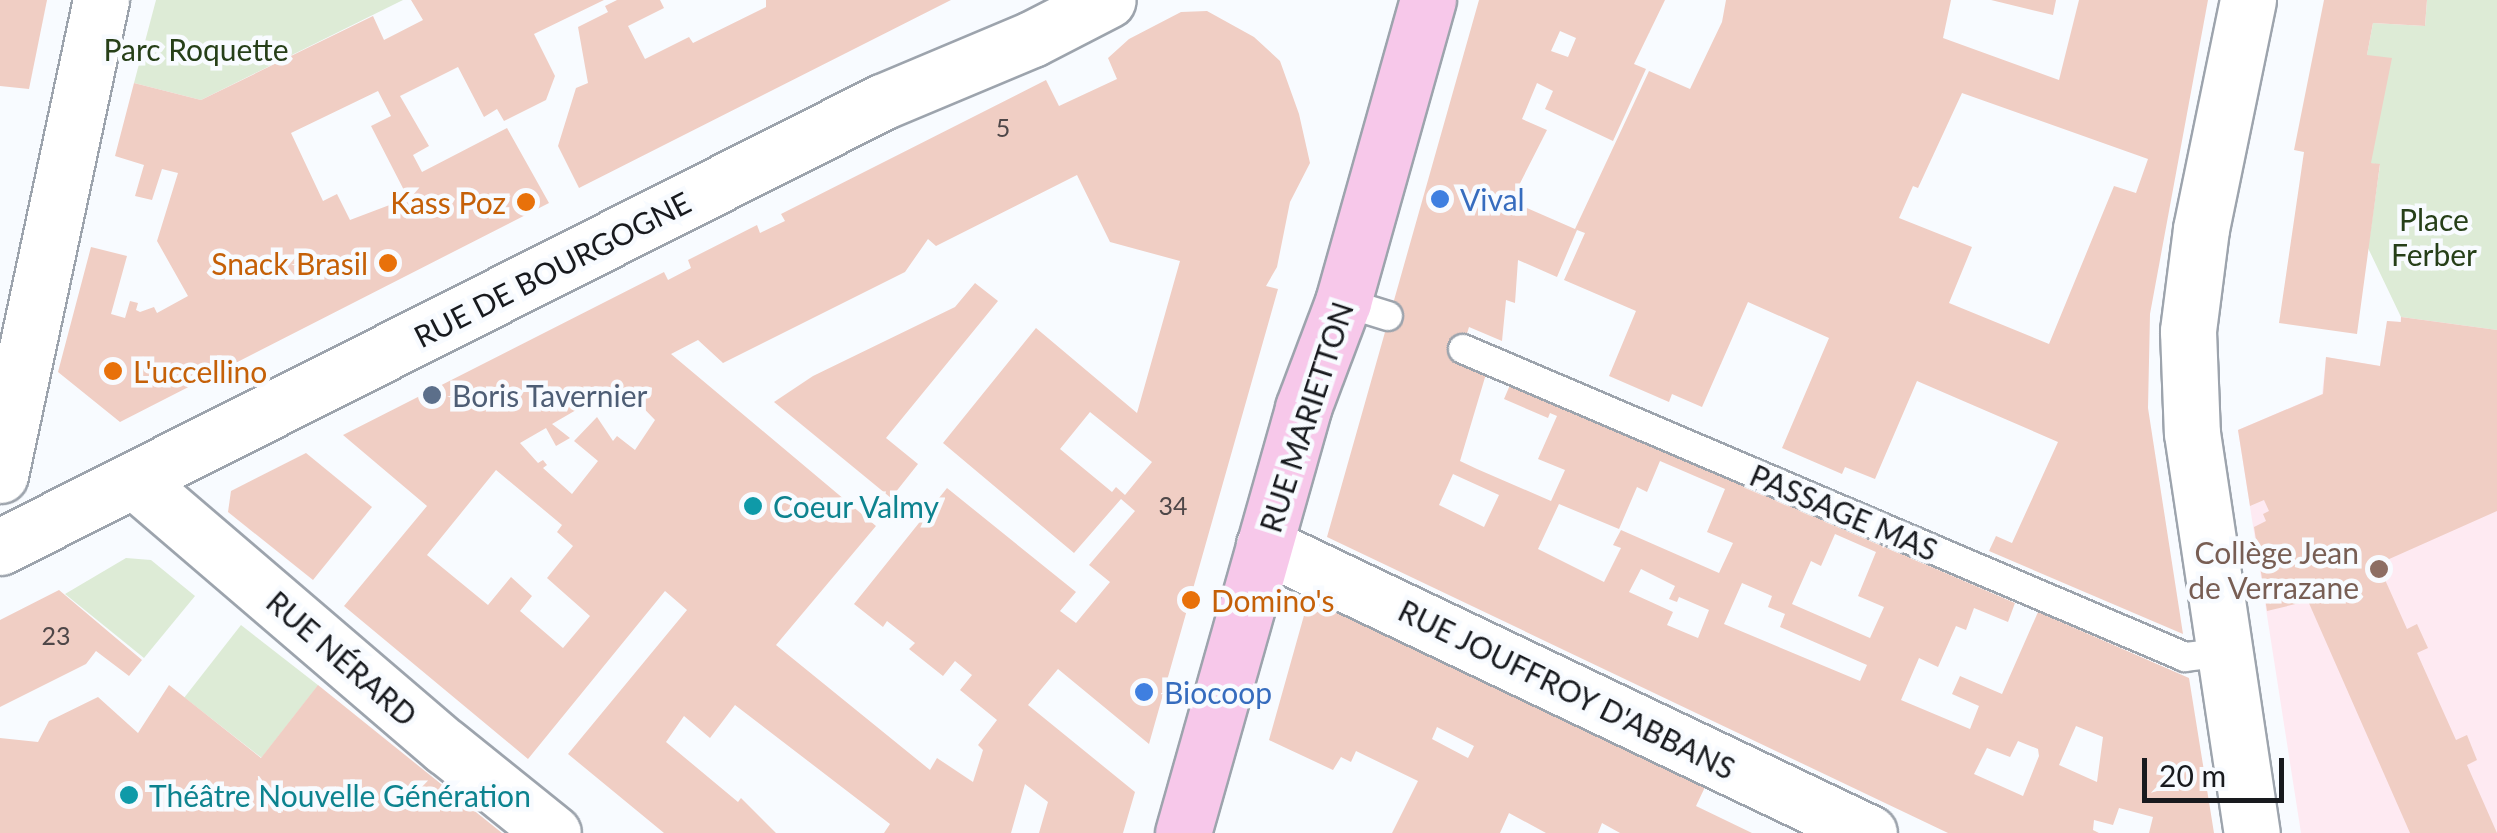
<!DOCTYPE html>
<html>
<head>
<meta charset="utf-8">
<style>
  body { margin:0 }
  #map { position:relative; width:2497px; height:833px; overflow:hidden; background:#f8fbff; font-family:Lato,sans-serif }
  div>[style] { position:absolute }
  .education>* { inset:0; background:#feeaf2 }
  .green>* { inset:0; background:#ddebd6; transform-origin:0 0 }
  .building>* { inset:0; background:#f0cec4 }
  .roads { filter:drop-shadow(2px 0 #9da4ad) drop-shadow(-2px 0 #9da4ad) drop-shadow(0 2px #9da4ad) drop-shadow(0 -2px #9da4ad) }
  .service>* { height:28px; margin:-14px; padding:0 14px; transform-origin:14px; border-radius:14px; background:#fff }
  .minor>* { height:55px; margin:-27.5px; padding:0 27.5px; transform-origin:27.5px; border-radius:27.5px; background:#fff }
  .primary>* { height:55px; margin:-27.5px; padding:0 27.5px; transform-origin:27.5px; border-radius:27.5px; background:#f7c8ea }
  .dots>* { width:28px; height:28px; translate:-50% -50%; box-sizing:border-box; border:5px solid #f8fbff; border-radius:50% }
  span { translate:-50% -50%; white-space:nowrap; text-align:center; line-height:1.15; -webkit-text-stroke:9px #f8fbff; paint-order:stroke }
  .number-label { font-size:25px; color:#4e4748 }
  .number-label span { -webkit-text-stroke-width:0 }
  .park-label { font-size:30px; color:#263f18 }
  .shop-label { font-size:30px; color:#366cbe }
  .left { translate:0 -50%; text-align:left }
  .food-label { font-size:30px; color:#c56008 }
  .right { translate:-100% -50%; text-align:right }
  .street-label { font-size:30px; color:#181a1e }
  .service-label { font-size:30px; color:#4e5e75 }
  .culture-label { font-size:30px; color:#0d838f }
  .education-label { font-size:30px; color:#785e54 }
  .scale { position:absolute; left:2142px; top:758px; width:142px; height:45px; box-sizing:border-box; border:5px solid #181a1e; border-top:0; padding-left:12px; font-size:30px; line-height:35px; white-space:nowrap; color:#181a1e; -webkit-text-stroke:8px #f8fbff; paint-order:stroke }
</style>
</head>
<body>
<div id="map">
  <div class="education">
    <i style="clip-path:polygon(2401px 317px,2497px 330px,2497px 833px,2301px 833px,2238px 430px,2322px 394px,2326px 357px,2380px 366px,2387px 321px,2400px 322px)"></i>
  </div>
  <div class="green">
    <i style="clip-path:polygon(156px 0,403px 0,201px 100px,134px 83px)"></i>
    <i style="clip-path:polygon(2427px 0,2497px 0,2497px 330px,2401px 317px,2368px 248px,2380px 165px,2371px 163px,2367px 55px,2373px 23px,2425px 26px)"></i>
    <i style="clip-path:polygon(126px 558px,151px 560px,195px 596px,144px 658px,65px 594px)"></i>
    <i style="left:241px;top:625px;width:98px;height:92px;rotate:38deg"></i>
  </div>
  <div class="building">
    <i style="clip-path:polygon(0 0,47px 0,29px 89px,0 86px)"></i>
    <i style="clip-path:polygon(evenodd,411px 0,604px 0,534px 34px,555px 76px,546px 100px,504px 121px,497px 109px,484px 117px,458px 67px,400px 96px,429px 146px,413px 155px,422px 172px,507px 128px,549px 203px,120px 422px,58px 372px,91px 247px,127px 256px,111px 314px,125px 318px,130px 301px,138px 303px,136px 310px,140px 312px,154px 307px,157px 313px,188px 296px,157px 241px,178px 173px,162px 169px,152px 200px,135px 196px,144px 165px,115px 156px,134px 83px,201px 100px,373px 16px,384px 40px,423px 20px,411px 0,378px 91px,391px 116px,371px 126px,408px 198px,350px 220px,337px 194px,323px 201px,291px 133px,378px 91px)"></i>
    <i style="clip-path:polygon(617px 0,660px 0,664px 8px,628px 26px,645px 59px,689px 37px,693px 43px,766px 7px,766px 0,951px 0,579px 188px,558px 146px,576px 88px,588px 83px,578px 27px,608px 12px,605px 6px)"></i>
    <i style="clip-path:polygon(evenodd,1479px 0,1665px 0,1634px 64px,1646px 69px,1613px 141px,1545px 109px,1553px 91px,1537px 83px,1522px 119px,1547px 130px,1511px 201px,1575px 229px,1649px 71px,1690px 89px,1722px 22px,1726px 0,1951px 0,1943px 38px,2059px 80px,2079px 0,2208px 0,2150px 314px,2148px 408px,2183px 634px,1989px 551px,1996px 536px,2012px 543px,2058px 442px,1917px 381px,1875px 479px,1845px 467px,1842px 474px,1782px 448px,1829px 338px,1748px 302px,1702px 407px,1672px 394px,1669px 402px,1609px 376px,1636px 311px,1564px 280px,1585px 233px,1577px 230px,1557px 277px,1518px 260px,1515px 303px,1506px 300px,1502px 341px,1469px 327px,1458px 363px,1486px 374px,1460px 461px,1477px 469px,1551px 501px,1565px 470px,1538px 459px,1557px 416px,1550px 413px,1548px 418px,1504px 399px,1510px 385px,2015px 603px,2008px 622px,1974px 608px,1966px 630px,1956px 626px,1938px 667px,1919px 658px,1901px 700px,1970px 729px,1979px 706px,1952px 694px,1960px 676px,2002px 694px,2038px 612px,2189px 678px,2214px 833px,2149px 833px,2153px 817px,2119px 808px,2113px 825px,2094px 820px,2093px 830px,2099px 833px,1948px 833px,1327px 537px,1479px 0,1560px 31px,1576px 38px,1568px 57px,1551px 51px,1560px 31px,1479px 0,1962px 93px,2148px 159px,2136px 193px,2114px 186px,2049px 344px,1949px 303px,1972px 247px,1899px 218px,1913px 186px,1918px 188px,1962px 93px,1479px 0,1660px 461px,1725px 489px,1707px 532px,1733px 543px,1719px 573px,1621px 530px,1613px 545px,1621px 548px,1604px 582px,1538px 549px,1559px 504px,1619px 529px,1637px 487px,1647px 492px,1660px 461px,1479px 0,1453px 474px,1499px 495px,1484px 527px,1439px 505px,1453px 474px,1479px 0,1835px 534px,1876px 552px,1858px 596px,1884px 607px,1870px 638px,1792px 604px,1811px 561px,1821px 566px,1835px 534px,1479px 0,1641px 569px,1675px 586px,1669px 599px,1677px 602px,1679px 597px,1709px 610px,1698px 638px,1667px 625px,1673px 612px,1629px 592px,1641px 569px,1479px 0,1742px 583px,1772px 596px,1768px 607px,1785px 614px,1780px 627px,1867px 665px,1860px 681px,1724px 624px,1742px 583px,1479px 0,2076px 726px,2103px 737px,2097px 782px,2059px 765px,2076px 726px,1479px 0,2018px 741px,2038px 749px,2039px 756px,2023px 796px,1974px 774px,1987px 748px,2010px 757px,2018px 741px)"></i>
    <i style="clip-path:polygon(1991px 0,2056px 0,2053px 15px)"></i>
    <i style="clip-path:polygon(2324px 0,2427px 0,2425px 26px,2373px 23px,2367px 55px,2392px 58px,2371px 163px,2380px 164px,2357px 334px,2279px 323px,2304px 152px,2294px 150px)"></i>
    <i style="clip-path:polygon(evenodd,1207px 11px,1254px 37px,1280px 61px,1299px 114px,1310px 163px,1290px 202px,1277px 267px,1266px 286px,1278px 289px,1149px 744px,1058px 669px,1028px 705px,1135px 792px,1123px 833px,1039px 833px,1048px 802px,1025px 784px,1011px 833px,884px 833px,890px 824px,735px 705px,710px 738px,684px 716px,666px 742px,738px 802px,741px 798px,776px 833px,664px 833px,568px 754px,687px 610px,665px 591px,528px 759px,344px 606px,427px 506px,343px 435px,664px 272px,668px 280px,691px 268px,688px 260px,757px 225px,760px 233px,785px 221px,781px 214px,1046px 80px,1059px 106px,1117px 79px,1108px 58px,1129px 39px,1181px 12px,1207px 11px,1077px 175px,1110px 242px,1180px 261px,1137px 413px,1036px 328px,943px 443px,1074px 553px,1121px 499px,1135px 511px,1089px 565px,1110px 582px,1076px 623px,1060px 611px,1076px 592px,947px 488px,854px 604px,883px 627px,887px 621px,915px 643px,909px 649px,943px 676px,955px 661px,972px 675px,960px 690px,997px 720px,978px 745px,983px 750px,973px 782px,937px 758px,930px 770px,776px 645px,876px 526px,671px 354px,698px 340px,723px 363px,905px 272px,928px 239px,936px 246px,1077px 175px,1207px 11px,614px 388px,619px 397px,627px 391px,655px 420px,635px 450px,617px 436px,613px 441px,597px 417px,574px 441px,598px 461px,572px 494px,543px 468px,547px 465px,543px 460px,538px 463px,520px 443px,546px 428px,556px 446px,570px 438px,552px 424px,614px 388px,1207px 11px,1090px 412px,1152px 462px,1125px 495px,1116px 487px,1112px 492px,1060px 449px,1090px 412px,1207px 11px,496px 470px,562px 525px,557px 532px,573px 546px,547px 578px,590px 616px,563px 648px,520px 611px,532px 596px,511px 577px,488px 605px,427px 555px,496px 470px)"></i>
    <i style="clip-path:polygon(975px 283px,998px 301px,886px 438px,918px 464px,891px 498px,774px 402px,813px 376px,955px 307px)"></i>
    <i style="clip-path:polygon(2401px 317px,2497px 330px,2497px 511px,2378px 564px,2407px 629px,2417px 624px,2428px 648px,2417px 653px,2456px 740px,2467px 735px,2477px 760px,2467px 765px,2497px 833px,2410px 833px,2308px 601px,2267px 611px,2254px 527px,2266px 521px,2263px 514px,2269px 511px,2264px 500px,2250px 506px,2238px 430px,2323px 394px,2326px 357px,2380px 366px,2387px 321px,2401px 322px)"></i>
    <i style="clip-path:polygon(306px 453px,372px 507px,313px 580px,228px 512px,231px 491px)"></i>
    <i style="clip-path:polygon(59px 590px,142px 660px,129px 676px,96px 651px,86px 664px,0 707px,0 620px)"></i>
    <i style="clip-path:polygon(evenodd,1310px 594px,1706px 785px,1696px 806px,1752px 833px,1620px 833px,1602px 823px,1598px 833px,1546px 833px,1509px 813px,1500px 833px,1392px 833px,1418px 781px,1356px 751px,1351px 762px,1341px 757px,1333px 770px,1269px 740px,1310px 594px,1437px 727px,1474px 746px,1468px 758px,1432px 739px,1437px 727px)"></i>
    <i style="clip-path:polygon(169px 685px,261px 758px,318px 685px,502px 833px,0 833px,0 738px,38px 742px,49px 721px,98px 697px,138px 733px)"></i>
  </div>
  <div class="roads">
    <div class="service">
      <i style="left:1343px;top:302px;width:47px;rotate:17.3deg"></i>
      <i style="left:1463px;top:349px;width:785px;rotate:23.1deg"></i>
      <i style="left:2185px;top:657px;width:43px;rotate:-6.6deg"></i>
    </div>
    <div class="minor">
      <i style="left:2248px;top:0;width:234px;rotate:101.6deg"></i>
      <i style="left:2201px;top:229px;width:103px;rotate:97.3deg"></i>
      <i style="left:2188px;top:331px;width:102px;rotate:87.8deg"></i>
      <i style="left:2192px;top:433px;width:404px;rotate:81.5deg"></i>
      <i style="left:0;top:475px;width:486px;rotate:-78deg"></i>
      <i style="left:134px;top:480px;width:411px;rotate:40.6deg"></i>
      <i style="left:446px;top:747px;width:137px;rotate:38.8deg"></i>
      <i style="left:1264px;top:545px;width:670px;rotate:25.46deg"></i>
      <i style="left:0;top:547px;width:988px;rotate:-26.77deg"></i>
      <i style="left:882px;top:102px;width:163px;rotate:-22.8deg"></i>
      <i style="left:1032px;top:39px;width:85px;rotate:-27.2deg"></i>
    </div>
    <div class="primary">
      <i style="left:1183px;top:833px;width:442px;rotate:-74.2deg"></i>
      <i style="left:1303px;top:408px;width:113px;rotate:-69.3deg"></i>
      <i style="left:1343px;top:302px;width:314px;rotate:-74.3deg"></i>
    </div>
  </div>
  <div class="dots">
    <i style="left:1440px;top:199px;background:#3f7fe0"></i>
    <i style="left:526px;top:202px;background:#e8710a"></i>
    <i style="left:388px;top:263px;background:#e8710a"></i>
    <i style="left:113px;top:371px;background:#e8710a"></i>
    <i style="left:432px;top:395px;background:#5c6f8a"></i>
    <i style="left:753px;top:506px;background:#0f9aa8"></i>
    <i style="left:2379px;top:569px;background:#8d6e63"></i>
    <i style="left:1191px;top:600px;background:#e8710a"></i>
    <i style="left:1144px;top:692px;background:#3f7fe0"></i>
    <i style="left:129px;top:795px;background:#0f9aa8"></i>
  </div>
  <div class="number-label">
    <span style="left:1003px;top:127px">5</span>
    <span style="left:1173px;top:505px">34</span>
    <span style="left:56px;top:635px">23</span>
  </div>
  <div class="park-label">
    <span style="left:196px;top:49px">Parc Roquette</span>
    <span style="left:2434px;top:236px">Place<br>Ferber</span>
  </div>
  <div class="shop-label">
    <span class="left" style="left:1460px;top:199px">Vival</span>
    <span class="left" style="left:1164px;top:692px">Biocoop</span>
  </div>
  <div class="food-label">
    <span class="right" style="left:506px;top:202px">Kass Poz</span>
    <span class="right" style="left:368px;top:263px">Snack Brasil</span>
    <span class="left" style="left:133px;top:371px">L'uccellino</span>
    <span class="left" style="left:1211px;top:600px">Domino's</span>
  </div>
  <div class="street-label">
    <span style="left:552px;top:269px;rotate:-27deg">RUE DE BOURGOGNE</span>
    <span style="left:1306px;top:417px;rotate:-72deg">RUE MARIETTON</span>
    <span style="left:1844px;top:512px;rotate:23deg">PASSAGE MAS</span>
    <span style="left:342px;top:658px;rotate:41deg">RUE NÉRARD</span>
    <span style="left:1567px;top:689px;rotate:26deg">RUE JOUFFROY D'ABBANS</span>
  </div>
  <div class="service-label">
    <span class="left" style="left:452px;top:395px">Boris Tavernier</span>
  </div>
  <div class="culture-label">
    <span class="left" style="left:773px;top:506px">Coeur Valmy</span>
    <span class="left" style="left:149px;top:795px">Théâtre Nouvelle Génération</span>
  </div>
  <div class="education-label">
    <span class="right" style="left:2359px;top:569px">Collège Jean<br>de Verrazane</span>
  </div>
  <div class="scale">20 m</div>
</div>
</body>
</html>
